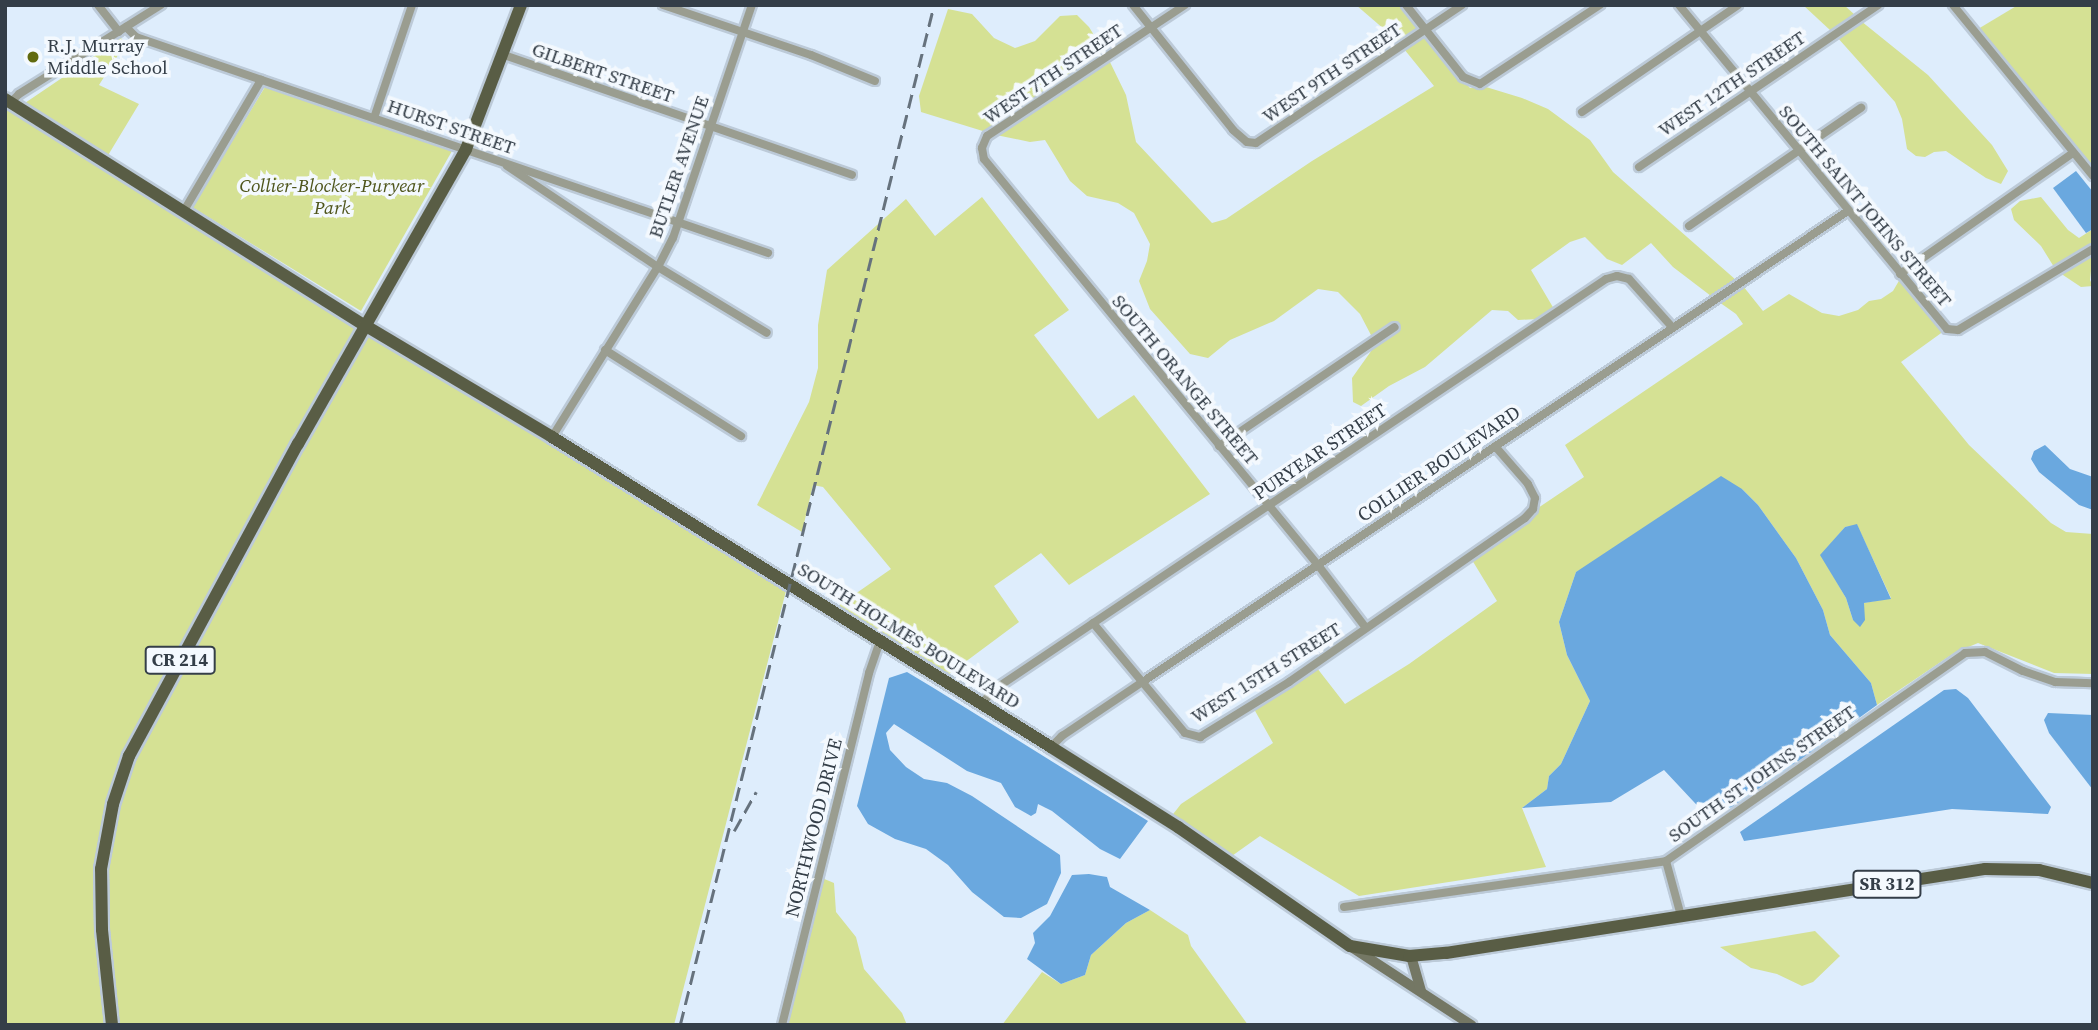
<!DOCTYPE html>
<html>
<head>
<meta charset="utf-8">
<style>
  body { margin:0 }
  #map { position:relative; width:2098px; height:1030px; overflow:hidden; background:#deedfc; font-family:"Source Serif 4",serif }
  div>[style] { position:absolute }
  .green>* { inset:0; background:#d5e194 }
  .water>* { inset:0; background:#6aa8df }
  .roads { filter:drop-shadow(2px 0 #bccad8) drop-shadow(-2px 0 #bccad8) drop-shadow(0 2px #bccad8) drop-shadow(0 -2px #bccad8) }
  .street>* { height:8px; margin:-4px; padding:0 4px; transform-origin:4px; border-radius:4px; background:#9a9d90 }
  .secondary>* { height:10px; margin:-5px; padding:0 5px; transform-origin:5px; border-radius:5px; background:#747764 }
  .primary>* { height:12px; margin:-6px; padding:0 6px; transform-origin:6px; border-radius:6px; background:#595d45 }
  .rail>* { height:2.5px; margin-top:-1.25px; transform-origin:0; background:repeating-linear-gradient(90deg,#66727d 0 14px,transparent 0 21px) }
  .dots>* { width:19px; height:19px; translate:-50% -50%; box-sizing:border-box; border:4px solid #f4f9fe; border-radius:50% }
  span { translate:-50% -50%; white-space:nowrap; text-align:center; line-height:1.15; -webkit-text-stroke:7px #f4f9fe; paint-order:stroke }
  .shield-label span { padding:2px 5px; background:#f4f9fe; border:2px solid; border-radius:5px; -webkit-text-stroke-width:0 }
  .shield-label { font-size:18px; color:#343e48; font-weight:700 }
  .poi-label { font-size:19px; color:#343e48 }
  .left { translate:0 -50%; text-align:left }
  .street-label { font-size:19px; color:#343e48 }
  .park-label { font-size:19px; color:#4e551b; font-style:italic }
  .frame { position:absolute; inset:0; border:7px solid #343e48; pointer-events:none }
</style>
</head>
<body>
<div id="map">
  <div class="green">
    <i style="clip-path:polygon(1356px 5px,1401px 5px,1419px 28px,1399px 42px)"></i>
    <i style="clip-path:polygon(1803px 5px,1844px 5px,1855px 15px,1831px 31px)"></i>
    <i style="clip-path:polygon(2018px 5px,2093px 5px,2093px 171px,1978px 29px)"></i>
    <i style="clip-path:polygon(948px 9px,972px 14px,994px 38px,1015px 48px,1035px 41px,1060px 16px,1077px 15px,1089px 27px,1105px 53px,986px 132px,921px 112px,919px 96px)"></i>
    <i style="clip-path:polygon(1861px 21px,1928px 75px,1992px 145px,2008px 171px,2001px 184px,1986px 178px,1946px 151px,1934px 152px,1925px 157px,1916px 156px,1907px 149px,1902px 119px,1895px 102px,1837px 37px)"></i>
    <i style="clip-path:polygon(1424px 35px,1470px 88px,1486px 87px,1522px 98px,1548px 109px,1590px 140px,1613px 172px,1736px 280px,1711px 296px,1673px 267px,1651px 243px,1622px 265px,1607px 259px,1585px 237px,1570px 242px,1531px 270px,1554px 309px,1538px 319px,1518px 320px,1508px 311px,1492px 310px,1425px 367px,1389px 386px,1361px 406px,1353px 402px,1352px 378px,1374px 347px,1400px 329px,1396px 322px,1372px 337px,1360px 314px,1338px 292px,1318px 289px,1274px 321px,1230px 340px,1208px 358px,1190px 354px,1150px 309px,1139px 281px,1147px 261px,1150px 244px,1134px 213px,1118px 203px,1087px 196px,1070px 181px,1045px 140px,1030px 142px,996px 135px,1109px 60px,1126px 95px,1136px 142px,1212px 223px,1226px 219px,1312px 161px,1434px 86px,1404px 49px)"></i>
    <i style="clip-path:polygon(121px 38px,125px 44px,99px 85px,139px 104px,107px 157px,22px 105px)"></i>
    <i style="clip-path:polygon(265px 87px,452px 151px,361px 311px,192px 207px)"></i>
    <i style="clip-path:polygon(5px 103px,361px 327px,186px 641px,104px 827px,108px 1025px,5px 1025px)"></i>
    <i style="clip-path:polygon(982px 197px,1069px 310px,1034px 335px,1098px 419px,1134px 395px,1210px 494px,1069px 585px,1041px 553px,994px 586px,1019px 622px,945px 677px,835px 608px,891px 569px,823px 487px,813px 485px,802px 532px,757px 505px,809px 402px,818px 368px,818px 325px,827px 270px,906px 199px,935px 236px)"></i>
    <i style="clip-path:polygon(2041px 197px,2068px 230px,2079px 238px,2093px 229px,2093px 243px,2054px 267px,2041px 246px,2014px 220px,2011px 209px,2020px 201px)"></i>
    <i style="clip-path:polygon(2093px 253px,2090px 280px,2093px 286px,2081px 287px,2060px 273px)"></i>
    <i style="clip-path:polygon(evenodd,1900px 279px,1944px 331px,1901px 362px,1969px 445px,2051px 523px,2066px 532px,2093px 534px,2093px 674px,2054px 673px,1978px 643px,1954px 653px,1877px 705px,1871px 683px,1830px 635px,1823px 610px,1796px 558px,1758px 505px,1742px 489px,1576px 572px,1559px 622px,1567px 655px,1590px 701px,1561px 764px,1549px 776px,1547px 789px,1522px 808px,1546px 867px,1359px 896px,1260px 836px,1229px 858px,1170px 818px,1181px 804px,1273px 743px,1254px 709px,1317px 668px,1345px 704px,1409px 664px,1497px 601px,1472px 560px,1527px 522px,1538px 508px,1584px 477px,1565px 445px,1743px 324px,1736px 314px,1719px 302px,1743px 286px,1763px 311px,1789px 294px,1822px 313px,1839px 316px,1858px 310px,1869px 301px,1881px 299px,1893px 291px,1900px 279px,1857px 525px,1891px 598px,1864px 603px,1864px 620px,1853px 620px,1846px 598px,1821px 555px,1845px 527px,1857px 525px)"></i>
    <i style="clip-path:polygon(368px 332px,787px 587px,674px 1025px,116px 1025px,111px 990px,105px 870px,113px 821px,133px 758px,301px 447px)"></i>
    <i style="clip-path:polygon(822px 878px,834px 883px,836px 912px,856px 937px,864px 969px,902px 1013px,907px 1025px,786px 1025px)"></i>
    <i style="clip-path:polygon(1150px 910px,1188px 935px,1191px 946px,1248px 1025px,1002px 1025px,1042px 972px,1061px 984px,1085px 975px,1091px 955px,1126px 923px)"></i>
    <i style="clip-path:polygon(1815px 931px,1840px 956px,1813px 982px,1802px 986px,1777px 974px,1751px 968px,1720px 947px)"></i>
  </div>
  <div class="water">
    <i style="clip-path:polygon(2076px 171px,2093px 192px,2093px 229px,2086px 233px,2053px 188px)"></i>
    <i style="clip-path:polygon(2045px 445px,2070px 469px,2093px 477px,2093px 510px,2079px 505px,2039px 472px,2031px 459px,2034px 451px)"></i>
    <i style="clip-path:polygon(1721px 476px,1742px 489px,1758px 505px,1796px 558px,1823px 610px,1830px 635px,1871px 683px,1877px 705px,1741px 803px,1708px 817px,1664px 770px,1611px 802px,1522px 808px,1547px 789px,1549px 776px,1561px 764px,1590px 701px,1567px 655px,1559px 622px,1576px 572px)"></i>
    <i style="clip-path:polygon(1857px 524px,1891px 599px,1864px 603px,1865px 620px,1860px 627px,1853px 620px,1846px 598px,1820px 555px,1845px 527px)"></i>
    <i style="clip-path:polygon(907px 672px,932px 687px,1148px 821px,1120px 859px,1100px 849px,1052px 811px,1038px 804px,1036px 813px,1031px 816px,1015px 807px,1001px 783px,967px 771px,894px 724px,886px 733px,890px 750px,906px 767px,924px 779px,947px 783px,972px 796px,1060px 855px,1061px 873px,1047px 904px,1021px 918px,1004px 917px,972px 892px,948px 865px,926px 849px,895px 839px,868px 824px,857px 806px,889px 678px)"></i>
    <i style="clip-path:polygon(1956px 689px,1968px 698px,2051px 807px,2048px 814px,1952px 809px,1744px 841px,1740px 832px,1944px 690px)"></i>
    <i style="clip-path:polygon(2048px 713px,2093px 715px,2093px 790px,2049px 733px,2044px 720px)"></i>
    <i style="clip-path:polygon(1089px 874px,1107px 877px,1110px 887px,1150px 910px,1126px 923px,1091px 955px,1085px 975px,1061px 984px,1027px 959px,1035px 943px,1033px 933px,1050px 916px,1072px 875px)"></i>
  </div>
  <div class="roads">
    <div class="street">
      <i style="left:98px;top:5px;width:34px;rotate:52deg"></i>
      <i style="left:663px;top:5px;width:156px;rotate:18.7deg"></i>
      <i style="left:811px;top:55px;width:69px;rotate:22.1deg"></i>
      <i style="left:1133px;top:5px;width:160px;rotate:51.3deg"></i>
      <i style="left:1233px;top:130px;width:18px;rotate:41deg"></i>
      <i style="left:1247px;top:142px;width:9px;rotate:6deg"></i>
      <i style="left:1256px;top:143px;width:248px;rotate:-33.8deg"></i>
      <i style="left:1185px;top:5px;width:237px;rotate:146.5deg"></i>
      <i style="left:987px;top:136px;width:13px;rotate:113deg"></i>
      <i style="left:982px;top:148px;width:11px;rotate:80deg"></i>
      <i style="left:984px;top:159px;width:526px;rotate:50.56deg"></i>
      <i style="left:1318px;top:565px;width:79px;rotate:52.7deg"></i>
      <i style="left:1406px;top:5px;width:92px;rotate:51.6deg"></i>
      <i style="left:1463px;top:77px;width:18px;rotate:22deg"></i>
      <i style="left:1480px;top:84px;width:144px;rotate:-33.4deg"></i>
      <i style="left:1679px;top:5px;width:420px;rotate:50.4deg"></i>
      <i style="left:1947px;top:329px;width:11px;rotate:5deg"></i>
      <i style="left:1958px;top:330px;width:157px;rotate:-31deg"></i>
      <i style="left:1953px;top:5px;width:221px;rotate:50.7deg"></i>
      <i style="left:126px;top:27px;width:14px;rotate:45deg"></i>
      <i style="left:136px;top:37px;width:668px;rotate:18.87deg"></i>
      <i style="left:504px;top:55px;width:368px;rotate:19deg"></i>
      <i style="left:11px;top:102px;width:11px;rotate:-45deg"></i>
      <i style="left:19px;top:94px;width:168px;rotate:-32.1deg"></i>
      <i style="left:1582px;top:112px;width:189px;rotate:-34.4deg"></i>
      <i style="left:374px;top:118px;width:119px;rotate:-71.4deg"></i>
      <i style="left:507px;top:166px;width:182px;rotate:33.8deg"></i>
      <i style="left:658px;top:267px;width:127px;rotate:31.2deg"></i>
      <i style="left:1639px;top:167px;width:289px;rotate:-34.1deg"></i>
      <i style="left:185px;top:209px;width:150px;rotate:-59.5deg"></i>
      <i style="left:1689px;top:226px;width:209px;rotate:-34.5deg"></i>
      <i style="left:1900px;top:274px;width:211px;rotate:-35deg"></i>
      <i style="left:605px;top:350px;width:161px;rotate:32.3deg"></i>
      <i style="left:552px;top:437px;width:200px;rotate:-58.1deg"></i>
      <i style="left:658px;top:267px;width:33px;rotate:-63deg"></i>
      <i style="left:673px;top:238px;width:246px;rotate:-71.3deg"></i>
      <i style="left:1219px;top:446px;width:212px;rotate:-34.1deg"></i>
      <i style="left:1093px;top:623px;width:143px;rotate:50.1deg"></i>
      <i style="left:1185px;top:733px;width:16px;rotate:15deg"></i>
      <i style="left:1200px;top:737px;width:105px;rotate:-31.7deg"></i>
      <i style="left:1289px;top:682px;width:287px;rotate:-34.8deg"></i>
      <i style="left:1525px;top:518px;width:12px;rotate:-48deg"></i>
      <i style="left:1533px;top:509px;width:11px;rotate:-80deg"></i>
      <i style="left:1535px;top:498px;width:16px;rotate:-117deg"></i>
      <i style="left:1528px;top:484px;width:50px;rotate:-131deg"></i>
      <i style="left:982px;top:704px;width:16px;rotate:-52deg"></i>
      <i style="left:992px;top:691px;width:739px;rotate:-33.86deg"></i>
      <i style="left:1606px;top:279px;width:11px;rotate:-15deg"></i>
      <i style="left:1617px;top:276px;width:12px;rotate:14deg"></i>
      <i style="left:1629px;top:279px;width:64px;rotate:48.1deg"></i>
      <i style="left:1051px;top:747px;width:16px;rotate:-45deg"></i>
      <i style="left:1062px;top:736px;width:95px;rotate:-33.9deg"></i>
      <i style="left:1141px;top:683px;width:850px;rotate:-33.73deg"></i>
      <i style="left:1666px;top:861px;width:57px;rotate:74.7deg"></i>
      <i style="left:1344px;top:907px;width:325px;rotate:-8.1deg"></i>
      <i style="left:1666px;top:861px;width:364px;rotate:-34.8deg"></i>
      <i style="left:1965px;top:653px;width:20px;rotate:-3deg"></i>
      <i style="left:1985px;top:652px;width:42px;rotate:26.6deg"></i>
      <i style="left:2023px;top:671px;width:34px;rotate:19deg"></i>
      <i style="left:2055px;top:682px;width:38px;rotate:2deg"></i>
      <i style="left:782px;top:1025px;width:363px;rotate:-76.1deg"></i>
      <i style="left:869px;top:673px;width:34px;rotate:-71deg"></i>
    </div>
    <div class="secondary">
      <i style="left:1350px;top:946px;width:145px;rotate:33.1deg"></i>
      <i style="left:1411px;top:956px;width:36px;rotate:74deg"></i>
    </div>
    <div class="primary">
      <i style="left:5px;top:99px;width:426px;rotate:32.2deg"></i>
      <i style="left:366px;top:326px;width:217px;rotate:30.8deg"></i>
      <i style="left:552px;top:437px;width:587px;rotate:31.85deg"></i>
      <i style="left:1051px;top:747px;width:150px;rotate:32.2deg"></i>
      <i style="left:1178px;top:827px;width:209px;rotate:34.7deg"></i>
      <i style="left:1350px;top:946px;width:60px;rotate:9.6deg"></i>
      <i style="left:1409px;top:956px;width:37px;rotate:-5deg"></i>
      <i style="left:1446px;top:953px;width:546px;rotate:-8.86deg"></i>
      <i style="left:1985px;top:869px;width:54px;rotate:1.1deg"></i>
      <i style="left:2039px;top:870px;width:56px;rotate:13.5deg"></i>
      <i style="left:112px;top:1025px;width:96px;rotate:-96deg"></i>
      <i style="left:102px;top:930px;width:61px;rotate:-90.9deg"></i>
      <i style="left:101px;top:869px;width:66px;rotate:-79.5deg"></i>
      <i style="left:113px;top:804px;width:51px;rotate:-71.6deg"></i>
      <i style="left:129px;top:756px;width:355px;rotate:-61.6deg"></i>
      <i style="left:298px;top:444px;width:339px;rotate:-60.3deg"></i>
      <i style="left:466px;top:149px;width:154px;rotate:-69.1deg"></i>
    </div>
  </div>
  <div class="rail">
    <i style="left:734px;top:831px;width:45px;rotate:-60.6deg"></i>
    <i style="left:680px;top:1025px;width:1051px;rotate:-76.02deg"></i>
  </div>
  <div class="dots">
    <i style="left:33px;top:57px;background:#616a0f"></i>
  </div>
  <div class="shield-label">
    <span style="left:180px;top:660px">CR 214</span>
    <span style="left:1887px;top:884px">SR 312</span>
  </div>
  <div class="poi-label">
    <span class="left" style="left:47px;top:57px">R.J. Murray<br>Middle School</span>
  </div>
  <div class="street-label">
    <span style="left:603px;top:73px;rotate:19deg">GILBERT STREET</span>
    <span style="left:1332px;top:73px;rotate:-34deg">WEST 9TH STREET</span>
    <span style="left:1053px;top:74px;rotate:-34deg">WEST 7TH STREET</span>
    <span style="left:1732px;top:84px;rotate:-34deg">WEST 12TH STREET</span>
    <span style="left:451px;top:127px;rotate:19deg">HURST STREET</span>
    <span style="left:679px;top:167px;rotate:-71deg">BUTLER AVENUE</span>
    <span style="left:1865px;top:206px;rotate:50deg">SOUTH SAINT JOHNS STREET</span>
    <span style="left:1185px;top:380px;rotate:50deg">SOUTH ORANGE STREET</span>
    <span style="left:1320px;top:452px;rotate:-34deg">PURYEAR STREET</span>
    <span style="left:1439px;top:464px;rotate:-34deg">COLLIER BOULEVARD</span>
    <span style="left:909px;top:636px;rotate:32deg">SOUTH HOLMES BOULEVARD</span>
    <span style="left:1266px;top:673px;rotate:-32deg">WEST 15TH STREET</span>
    <span style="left:1762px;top:774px;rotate:-35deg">SOUTH ST JOHNS STREET</span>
    <span style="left:814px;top:828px;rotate:-76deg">NORTHWOOD DRIVE</span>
  </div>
  <div class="park-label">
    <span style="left:332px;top:197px">Collier-Blocker-Puryear<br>Park</span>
  </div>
  <div class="frame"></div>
</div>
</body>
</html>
